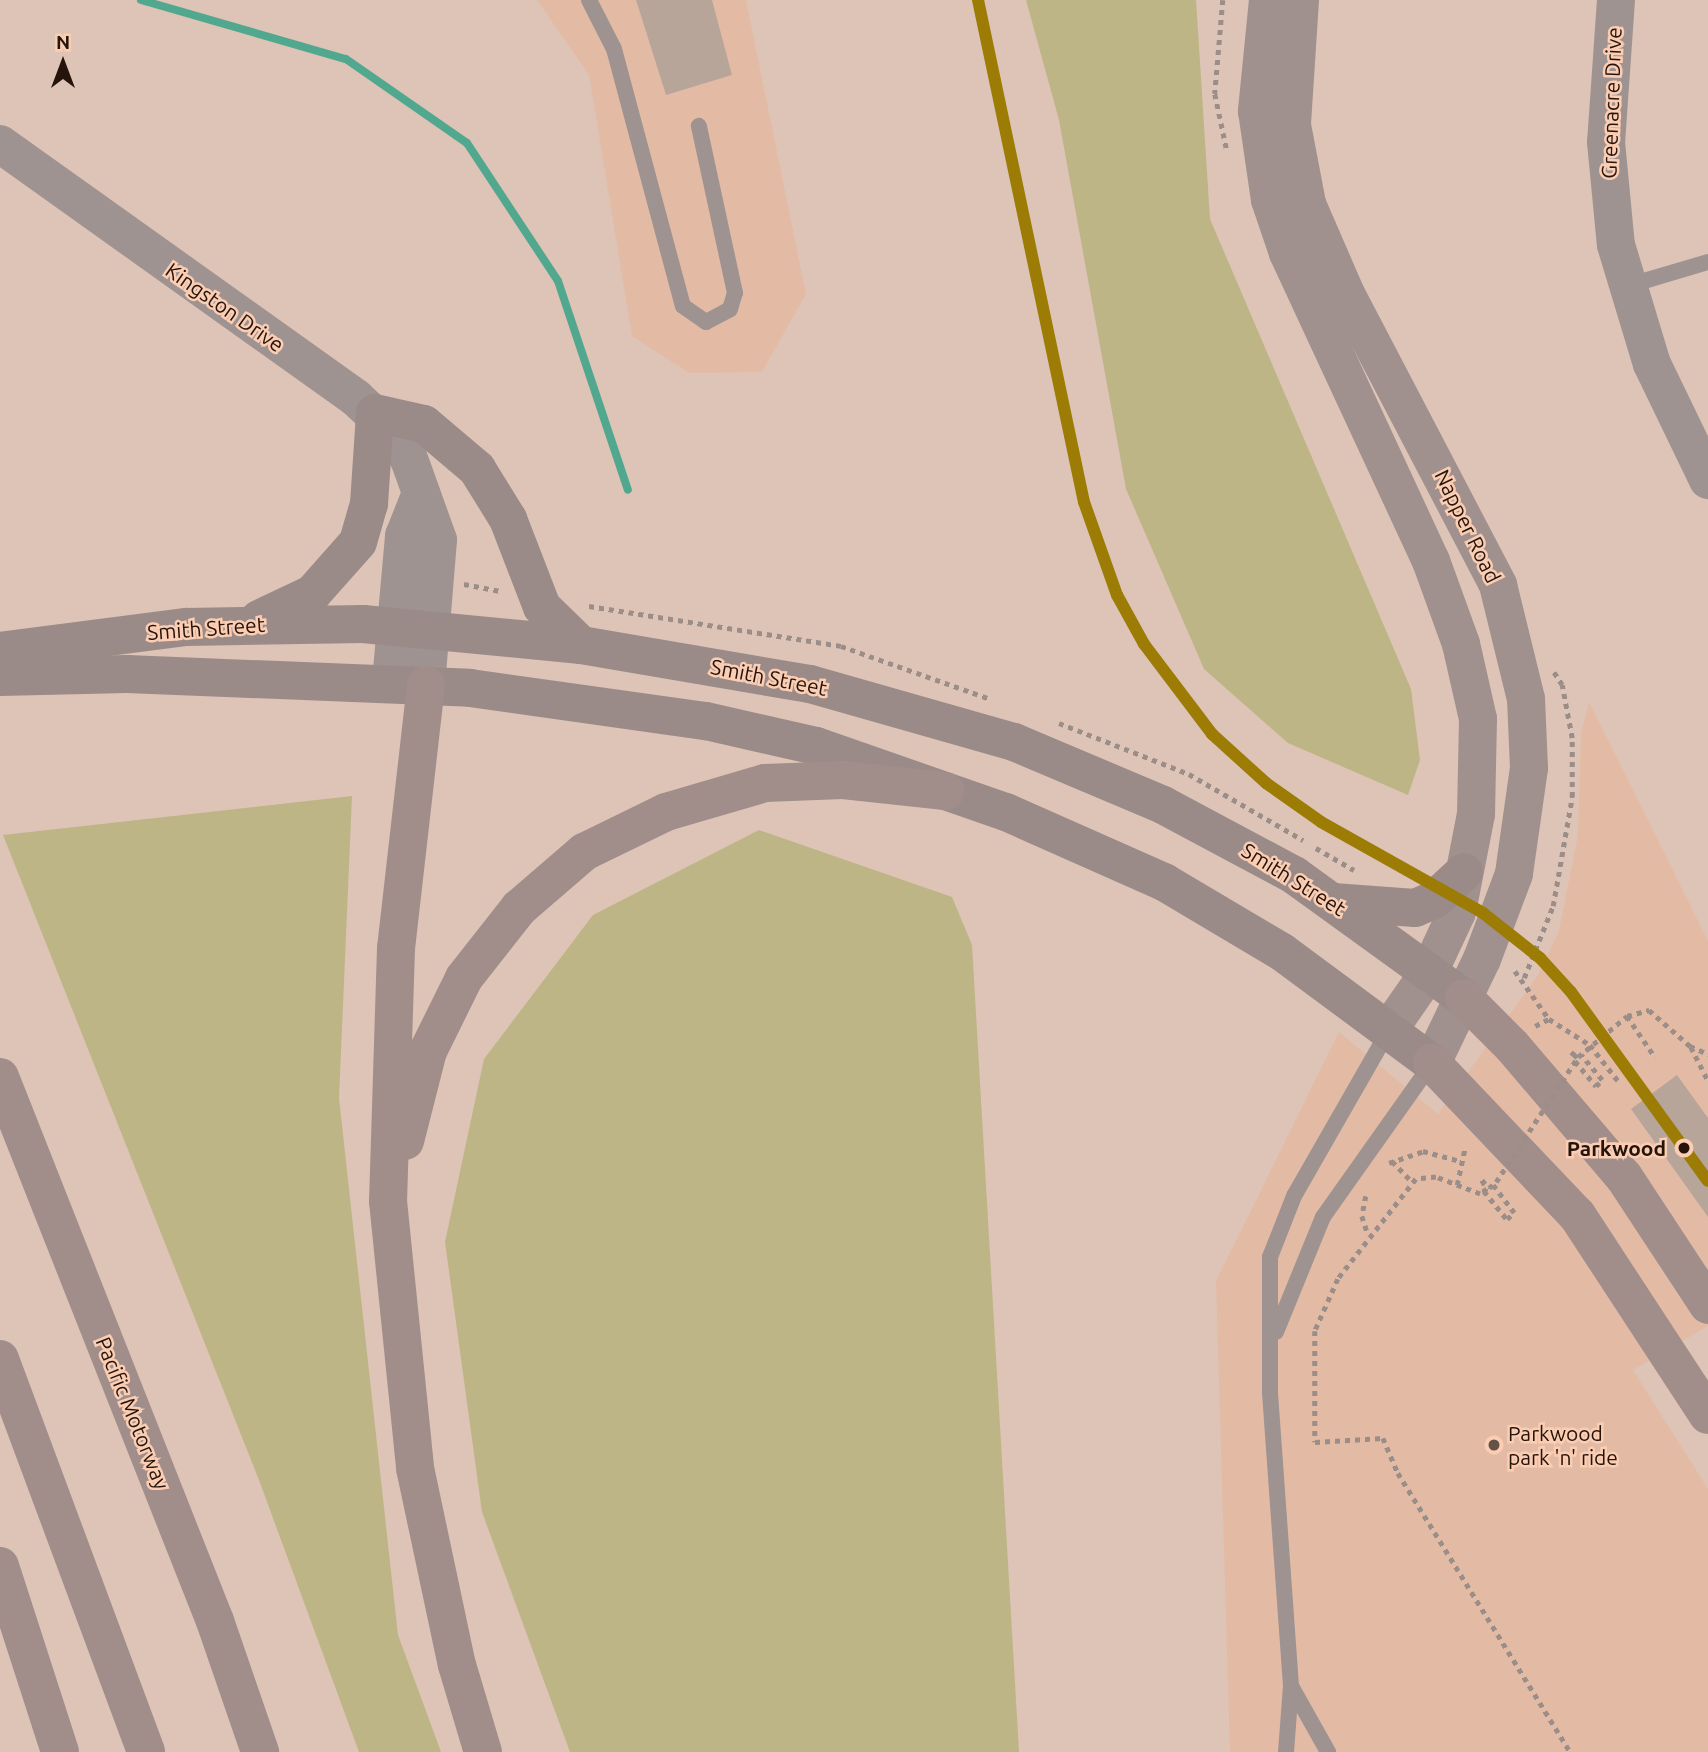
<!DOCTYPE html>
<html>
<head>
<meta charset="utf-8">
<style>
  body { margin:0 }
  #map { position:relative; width:1708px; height:1752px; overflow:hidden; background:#ddc4b6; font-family:Ubuntu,sans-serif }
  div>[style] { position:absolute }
  .built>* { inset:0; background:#e3bba5 }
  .green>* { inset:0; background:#beb586 }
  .stream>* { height:8px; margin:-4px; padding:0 4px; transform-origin:4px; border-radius:4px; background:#52a88e }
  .building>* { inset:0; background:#b8a59a }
  .path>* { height:4.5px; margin-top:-2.25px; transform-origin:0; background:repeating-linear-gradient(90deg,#9b8d88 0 5px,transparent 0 10px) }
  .service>* { height:16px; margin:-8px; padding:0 8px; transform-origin:8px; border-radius:8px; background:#9f9391 }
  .tertiary>* { height:38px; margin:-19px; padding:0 19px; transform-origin:19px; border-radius:19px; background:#9f9391 }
  .secondary>* { height:38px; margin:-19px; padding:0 19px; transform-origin:19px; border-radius:19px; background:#a1918e }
  .primary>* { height:38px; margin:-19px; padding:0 19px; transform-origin:19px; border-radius:19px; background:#9b8b88 }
  .motorway>* { height:38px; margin:-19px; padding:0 19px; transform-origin:19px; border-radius:19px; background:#a18e8b }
  .path-bridge>* { height:4.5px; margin-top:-2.25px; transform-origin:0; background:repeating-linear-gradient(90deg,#9b8d88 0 5px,transparent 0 10px) }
  .rail-1>* { height:12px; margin:-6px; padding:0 6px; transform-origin:6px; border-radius:6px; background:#9c7c05 }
  .dots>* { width:19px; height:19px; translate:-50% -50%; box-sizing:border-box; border:4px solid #fbcdb3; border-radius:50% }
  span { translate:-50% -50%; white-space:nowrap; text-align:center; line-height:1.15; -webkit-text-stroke:5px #fbcdb3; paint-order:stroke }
  .street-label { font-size:21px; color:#24140b }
  .stop-label { font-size:21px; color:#24140b; font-weight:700 }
  .right { translate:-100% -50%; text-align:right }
  .poi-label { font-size:21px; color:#24140b }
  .left { translate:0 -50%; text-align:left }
  .north { position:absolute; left:28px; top:28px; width:70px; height:70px; -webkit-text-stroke:5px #fbcdb3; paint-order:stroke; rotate:0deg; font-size:19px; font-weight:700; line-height:28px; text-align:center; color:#24140b }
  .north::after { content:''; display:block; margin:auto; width:24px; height:32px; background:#24140b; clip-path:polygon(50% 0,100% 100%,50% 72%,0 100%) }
</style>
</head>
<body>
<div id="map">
  <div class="built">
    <i style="clip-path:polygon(537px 0,746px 0,806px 294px,762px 372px,689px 373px,632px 336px,589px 75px)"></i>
    <i style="clip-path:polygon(1589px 702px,1708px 941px,1708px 1326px,1633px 1370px,1708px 1489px,1708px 1752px,1230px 1752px,1216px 1281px,1339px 1032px,1438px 1114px,1538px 975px,1559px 931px,1578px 835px,1581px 734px)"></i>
  </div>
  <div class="green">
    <i style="clip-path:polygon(1026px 0,1196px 0,1210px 219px,1411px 689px,1420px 760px,1408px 795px,1288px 743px,1204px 669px,1126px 489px,1059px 120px)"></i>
    <i style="clip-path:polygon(352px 796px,339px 1098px,398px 1635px,441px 1752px,359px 1752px,259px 1480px,3px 835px)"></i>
    <i style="clip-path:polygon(759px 830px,952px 897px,972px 945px,1019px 1752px,570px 1752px,482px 1512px,445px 1242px,484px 1059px,593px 915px)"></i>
  </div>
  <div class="stream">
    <i style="left:141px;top:0;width:213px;rotate:16.1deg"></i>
    <i style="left:346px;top:59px;width:147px;rotate:34.8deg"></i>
    <i style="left:467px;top:143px;width:165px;rotate:56.6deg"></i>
    <i style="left:558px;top:281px;width:220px;rotate:71.5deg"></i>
  </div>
  <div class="building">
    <i style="clip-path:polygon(636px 0,712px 0,732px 75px,666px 95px)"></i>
    <i style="clip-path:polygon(1677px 1075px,1708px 1118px,1708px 1217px,1631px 1109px)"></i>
  </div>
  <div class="path">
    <i style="left:1223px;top:0;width:94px;rotate:94.9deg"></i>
    <i style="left:1215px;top:94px;width:58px;rotate:78.1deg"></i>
    <i style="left:464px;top:584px;width:37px;rotate:11deg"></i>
    <i style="left:589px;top:606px;width:255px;rotate:9deg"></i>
    <i style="left:841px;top:646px;width:156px;rotate:19.5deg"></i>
    <i style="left:1059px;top:723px;width:140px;rotate:21.4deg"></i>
    <i style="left:1189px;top:774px;width:132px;rotate:30.1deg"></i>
    <i style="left:1316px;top:848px;width:44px;rotate:30.1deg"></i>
    <i style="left:1515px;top:971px;width:59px;rotate:54.7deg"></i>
    <i style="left:1524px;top:978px;width:78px;rotate:-68.1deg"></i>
    <i style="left:1553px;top:906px;width:111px;rotate:-80.1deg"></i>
    <i style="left:1572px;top:797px;width:59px;rotate:-90deg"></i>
    <i style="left:1572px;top:738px;width:54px;rotate:-100.7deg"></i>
    <i style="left:1562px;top:685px;width:17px;rotate:-123deg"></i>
    <i style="left:1627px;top:1016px;width:50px;rotate:55.7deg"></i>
    <i style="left:1535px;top:1026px;width:16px;rotate:-27deg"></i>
    <i style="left:1549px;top:1019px;width:49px;rotate:32.4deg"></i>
    <i style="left:1590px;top:1045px;width:47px;rotate:51.9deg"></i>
    <i style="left:1691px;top:1047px;width:37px;rotate:63deg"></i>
    <i style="left:1571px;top:1052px;width:9px;rotate:36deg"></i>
    <i style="left:1578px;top:1057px;width:64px;rotate:-39.9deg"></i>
    <i style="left:1627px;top:1016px;width:23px;rotate:-15deg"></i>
    <i style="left:1649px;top:1010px;width:55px;rotate:41.3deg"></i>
    <i style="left:1690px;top:1046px;width:20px;rotate:24deg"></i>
    <i style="left:1575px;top:1061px;width:33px;rotate:50deg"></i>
    <i style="left:1596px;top:1086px;width:8px;rotate:-45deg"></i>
    <i style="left:1602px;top:1080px;width:33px;rotate:-130deg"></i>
    <i style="left:1392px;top:1161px;width:29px;rotate:46deg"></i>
    <i style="left:1389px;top:1163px;width:36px;rotate:-19deg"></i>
    <i style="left:1423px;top:1151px;width:38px;rotate:15deg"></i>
    <i style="left:1482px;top:1180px;width:10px;rotate:61deg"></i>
    <i style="left:1487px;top:1189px;width:9px;rotate:144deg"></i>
    <i style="left:1480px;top:1194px;width:47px;rotate:-158.9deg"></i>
    <i style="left:1436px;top:1177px;width:20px;rotate:174deg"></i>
    <i style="left:1416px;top:1179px;width:127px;rotate:128deg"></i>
    <i style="left:1338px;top:1279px;width:57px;rotate:113.9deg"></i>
    <i style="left:1315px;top:1331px;width:111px;rotate:90deg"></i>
    <i style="left:1315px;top:1442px;width:68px;rotate:-3.4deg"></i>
    <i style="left:1383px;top:1438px;width:38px;rotate:67deg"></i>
    <i style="left:1398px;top:1473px;width:328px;rotate:58.3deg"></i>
    <i style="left:1457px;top:1185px;width:38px;rotate:-78deg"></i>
    <i style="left:1484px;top:1191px;width:36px;rotate:51deg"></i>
    <i style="left:1507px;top:1219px;width:9px;rotate:-41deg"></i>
    <i style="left:1514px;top:1213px;width:35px;rotate:-127deg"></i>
    <i style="left:1366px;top:1196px;width:20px;rotate:101deg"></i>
    <i style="left:1362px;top:1216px;width:19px;rotate:72deg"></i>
  </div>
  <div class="service">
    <i style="left:589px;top:0;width:55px;rotate:63deg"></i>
    <i style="left:614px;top:49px;width:266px;rotate:75deg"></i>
    <i style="left:683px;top:306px;width:28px;rotate:35deg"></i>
    <i style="left:706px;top:322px;width:27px;rotate:-28deg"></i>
    <i style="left:730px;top:309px;width:17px;rotate:-73deg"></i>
    <i style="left:735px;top:293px;width:171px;rotate:-102.2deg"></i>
    <i style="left:1627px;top:286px;width:84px;rotate:-16.5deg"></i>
    <i style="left:1276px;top:1332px;width:124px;rotate:-67.8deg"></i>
    <i style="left:1323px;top:1217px;width:189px;rotate:-54.7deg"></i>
    <i style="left:1291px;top:1686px;width:76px;rotate:60.7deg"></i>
    <i style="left:1286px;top:1752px;width:66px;rotate:-85.7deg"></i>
    <i style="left:1291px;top:1686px;width:295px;rotate:-94.1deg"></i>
    <i style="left:1270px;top:1392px;width:135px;rotate:-90deg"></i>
    <i style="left:1270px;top:1257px;width:66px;rotate:-68.5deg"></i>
    <i style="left:1294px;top:1196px;width:191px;rotate:-60.2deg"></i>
  </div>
  <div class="tertiary">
    <i style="left:1616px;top:0;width:142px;rotate:94deg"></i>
    <i style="left:1606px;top:142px;width:103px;rotate:84.5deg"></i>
    <i style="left:1616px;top:245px;width:124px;rotate:73.2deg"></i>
    <i style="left:1652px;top:364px;width:129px;rotate:64.2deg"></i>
    <i style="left:0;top:144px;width:437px;rotate:35.5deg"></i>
    <i style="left:356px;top:398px;width:44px;rotate:43.2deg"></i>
    <i style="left:388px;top:428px;width:37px;rotate:56deg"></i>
    <i style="left:409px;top:459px;width:86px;rotate:70.3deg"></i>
    <i style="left:438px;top:540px;width:145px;rotate:94.7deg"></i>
    <i style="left:391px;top:682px;width:147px;rotate:-84.9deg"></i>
    <i style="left:404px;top:536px;width:46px;rotate:-68.4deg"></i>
  </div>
  <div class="secondary">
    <i style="left:1268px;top:0;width:112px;rotate:95.7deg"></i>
    <i style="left:1257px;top:111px;width:90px;rotate:81.7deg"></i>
    <i style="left:1270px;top:200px;width:56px;rotate:71.2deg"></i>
    <i style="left:1288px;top:253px;width:340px;rotate:65.1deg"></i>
    <i style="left:1431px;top:561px;width:88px;rotate:70.1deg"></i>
    <i style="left:1461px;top:644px;width:77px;rotate:77.2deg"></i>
    <i style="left:1478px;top:719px;width:95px;rotate:91.2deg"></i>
    <i style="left:1476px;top:814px;width:100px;rotate:101deg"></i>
    <i style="left:1457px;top:912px;width:66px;rotate:115deg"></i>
    <i style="left:1429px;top:972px;width:68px;rotate:124.9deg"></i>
    <i style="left:1300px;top:0;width:125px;rotate:93.7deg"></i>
    <i style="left:1292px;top:125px;width:80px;rotate:79.2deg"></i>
    <i style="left:1307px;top:204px;width:96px;rotate:66.6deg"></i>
    <i style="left:1345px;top:292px;width:331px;rotate:62.4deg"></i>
    <i style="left:1498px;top:585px;width:117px;rotate:76.2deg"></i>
    <i style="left:1526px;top:699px;width:69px;rotate:87.5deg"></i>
    <i style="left:1529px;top:768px;width:107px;rotate:98.1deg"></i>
    <i style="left:1514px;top:874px;width:91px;rotate:110.6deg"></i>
    <i style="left:1482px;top:959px;width:115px;rotate:115.7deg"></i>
  </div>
  <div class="primary">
    <i style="left:259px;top:619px;width:59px;rotate:-25.3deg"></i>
    <i style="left:312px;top:594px;width:69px;rotate:-48.5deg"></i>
    <i style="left:358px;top:542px;width:40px;rotate:-74deg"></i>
    <i style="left:369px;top:504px;width:91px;rotate:-86.2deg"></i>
    <i style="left:375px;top:413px;width:50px;rotate:12.7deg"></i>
    <i style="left:424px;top:424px;width:70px;rotate:40.3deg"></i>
    <i style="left:477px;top:469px;width:59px;rotate:58.2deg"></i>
    <i style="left:508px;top:519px;width:94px;rotate:68.9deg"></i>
    <i style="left:542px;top:607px;width:54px;rotate:44.3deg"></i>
    <i style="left:0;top:651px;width:188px;rotate:-7.4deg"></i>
    <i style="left:186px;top:627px;width:177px;rotate:-1deg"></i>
    <i style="left:363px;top:624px;width:219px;rotate:5.5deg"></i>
    <i style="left:581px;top:645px;width:232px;rotate:9.7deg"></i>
    <i style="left:810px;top:684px;width:212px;rotate:15.9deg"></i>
    <i style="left:1014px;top:742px;width:162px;rotate:22.9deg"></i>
    <i style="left:1163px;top:805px;width:149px;rotate:28.1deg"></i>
    <i style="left:1294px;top:875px;width:210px;rotate:35.9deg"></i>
    <i style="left:0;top:677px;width:127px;rotate:-1.4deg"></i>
    <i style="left:127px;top:674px;width:343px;rotate:2.3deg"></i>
    <i style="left:470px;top:688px;width:238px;rotate:8deg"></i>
    <i style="left:706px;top:721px;width:113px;rotate:12.8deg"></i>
    <i style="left:816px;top:746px;width:201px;rotate:19.2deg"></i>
    <i style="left:1006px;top:812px;width:173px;rotate:23.9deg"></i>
    <i style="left:1164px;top:882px;width:137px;rotate:30.7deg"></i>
    <i style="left:1282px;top:952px;width:187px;rotate:36.5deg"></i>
    <i style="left:1333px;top:902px;width:82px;rotate:4.2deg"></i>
    <i style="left:1415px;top:908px;width:21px;rotate:-23deg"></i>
    <i style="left:1434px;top:900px;width:41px;rotate:-43deg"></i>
  </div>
  <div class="motorway">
    <i style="left:426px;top:685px;width:265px;rotate:96.5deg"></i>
    <i style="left:396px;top:948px;width:253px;rotate:91.8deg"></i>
    <i style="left:388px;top:1201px;width:268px;rotate:84.2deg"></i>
    <i style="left:415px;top:1468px;width:201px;rotate:78deg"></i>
    <i style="left:457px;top:1665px;width:91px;rotate:73.4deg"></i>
    <i style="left:1464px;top:998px;width:68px;rotate:45deg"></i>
    <i style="left:1512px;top:1046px;width:172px;rotate:49.5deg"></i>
    <i style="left:1624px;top:1177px;width:153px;rotate:56.7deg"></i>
    <i style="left:1432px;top:1063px;width:210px;rotate:46.4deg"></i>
    <i style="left:1577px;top:1215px;width:239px;rotate:56.8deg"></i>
    <i style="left:0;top:1077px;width:585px;rotate:68.44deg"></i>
    <i style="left:215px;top:1621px;width:139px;rotate:71deg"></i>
    <i style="left:405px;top:1141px;width:93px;rotate:-75.7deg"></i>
    <i style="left:428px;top:1051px;width:81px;rotate:-63.7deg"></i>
    <i style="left:464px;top:978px;width:89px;rotate:-51.8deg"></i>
    <i style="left:519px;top:908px;width:86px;rotate:-40.7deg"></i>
    <i style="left:584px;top:852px;width:91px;rotate:-26deg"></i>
    <i style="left:666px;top:812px;width:103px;rotate:-16.3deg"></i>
    <i style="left:765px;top:783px;width:78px;rotate:-2.2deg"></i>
    <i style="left:843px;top:780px;width:103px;rotate:6.2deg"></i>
    <i style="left:0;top:1359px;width:419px;rotate:69.6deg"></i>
    <i style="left:0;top:1566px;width:195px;rotate:72.1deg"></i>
  </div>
  <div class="path-bridge">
    <i style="left:1482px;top:1180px;width:11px;rotate:49deg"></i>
    <i style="left:1489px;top:1188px;width:9px;rotate:-41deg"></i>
    <i style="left:1496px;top:1182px;width:148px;rotate:-56.8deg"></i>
    <i style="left:1577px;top:1058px;width:8px;rotate:-135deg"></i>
  </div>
  <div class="rail-1">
    <i style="left:978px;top:0;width:513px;rotate:78.08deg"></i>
    <i style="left:1084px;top:502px;width:99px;rotate:70.5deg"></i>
    <i style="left:1117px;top:595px;width:56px;rotate:61.1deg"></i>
    <i style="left:1144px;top:644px;width:113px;rotate:52.9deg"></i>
    <i style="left:1212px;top:734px;width:73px;rotate:42.2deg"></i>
    <i style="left:1266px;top:783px;width:67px;rotate:35.3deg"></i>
    <i style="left:1321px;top:822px;width:186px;rotate:29.3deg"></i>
    <i style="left:1483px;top:913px;width:73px;rotate:38.3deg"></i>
    <i style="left:1540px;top:958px;width:46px;rotate:47.6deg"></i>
    <i style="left:1571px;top:992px;width:233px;rotate:54.1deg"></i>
  </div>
  <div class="dots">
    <i style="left:1684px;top:1148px;background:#24140b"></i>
    <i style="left:1494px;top:1445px;background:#655247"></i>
  </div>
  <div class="street-label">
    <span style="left:1611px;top:103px;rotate:-88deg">Greenacre Drive</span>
    <span style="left:225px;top:307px;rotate:35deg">Kingston Drive</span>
    <span style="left:1468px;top:526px;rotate:64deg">Napper Road</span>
    <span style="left:206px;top:628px;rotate:-4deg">Smith Street</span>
    <span style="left:769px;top:677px;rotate:11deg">Smith Street</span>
    <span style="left:1294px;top:879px;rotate:32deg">Smith Street</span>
    <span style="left:133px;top:1413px;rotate:68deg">Pacific Motorway</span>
  </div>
  <div class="stop-label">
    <span class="right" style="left:1666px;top:1148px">Parkwood</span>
  </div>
  <div class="poi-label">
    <span class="left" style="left:1508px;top:1445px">Parkwood<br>park 'n' ride</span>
  </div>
  <div class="north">N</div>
</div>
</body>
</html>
